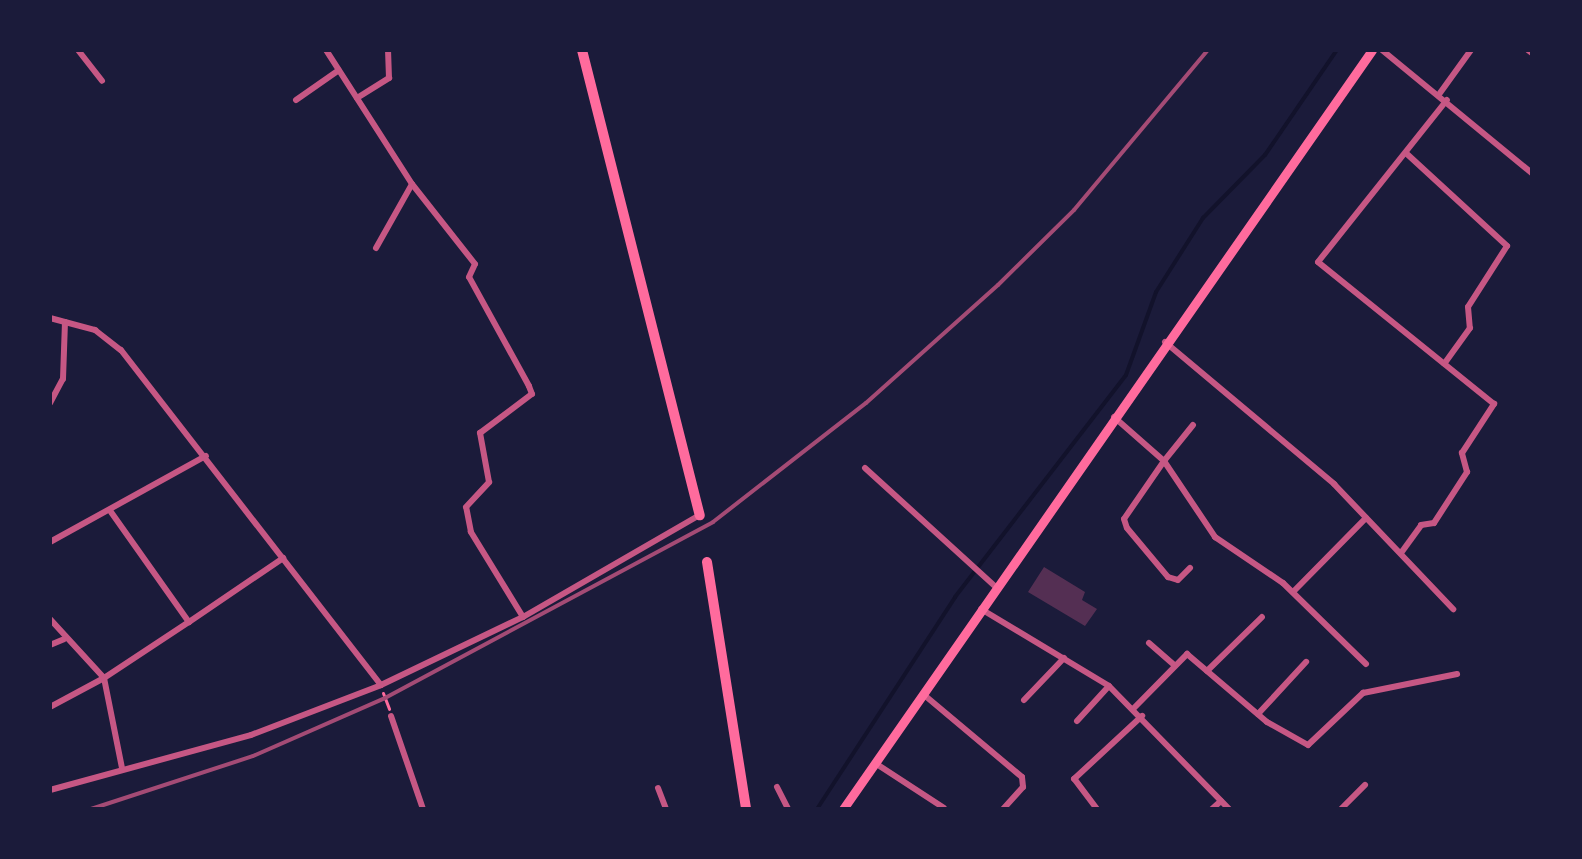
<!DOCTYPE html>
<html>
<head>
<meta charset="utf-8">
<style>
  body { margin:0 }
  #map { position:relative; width:1582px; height:859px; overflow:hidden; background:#1b1b3a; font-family:"Crimson Pro",serif }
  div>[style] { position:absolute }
  .stream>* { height:4px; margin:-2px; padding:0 2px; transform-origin:2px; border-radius:2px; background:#12122b }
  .building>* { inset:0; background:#542f53 }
  .path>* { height:3px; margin:-1.5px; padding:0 1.5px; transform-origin:1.5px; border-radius:1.5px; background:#ff6b9d }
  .minor>* { height:6px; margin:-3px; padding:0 3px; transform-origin:3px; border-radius:3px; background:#c65784 }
  .primary>* { height:9px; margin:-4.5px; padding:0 4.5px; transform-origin:4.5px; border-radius:4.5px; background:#ff6b9d }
  .trunk>* { height:10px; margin:-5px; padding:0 5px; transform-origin:5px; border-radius:5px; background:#ff6b9d }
  .rail>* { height:4px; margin:-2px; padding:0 2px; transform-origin:2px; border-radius:2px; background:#a44b75 }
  span { translate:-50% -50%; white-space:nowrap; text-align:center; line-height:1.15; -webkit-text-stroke:7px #1b1b3a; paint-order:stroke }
  .frame { position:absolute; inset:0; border:52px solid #1b1b3a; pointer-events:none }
</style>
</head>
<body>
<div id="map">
  <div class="stream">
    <i style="left:817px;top:809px;width:253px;rotate:-56.9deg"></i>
    <i style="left:955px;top:597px;width:280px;rotate:-52.4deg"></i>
    <i style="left:1126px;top:375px;width:88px;rotate:-70.1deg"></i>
    <i style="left:1156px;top:292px;width:88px;rotate:-57.6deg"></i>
    <i style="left:1203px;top:218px;width:88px;rotate:-45.5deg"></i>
    <i style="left:1265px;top:155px;width:127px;rotate:-55.6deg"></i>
  </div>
  <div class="building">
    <i style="clip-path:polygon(1044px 567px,1085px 592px,1082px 600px,1097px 609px,1085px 626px,1028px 592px)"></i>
  </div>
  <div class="path">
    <i style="left:383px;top:693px;width:17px;rotate:69deg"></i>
  </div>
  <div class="minor">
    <i style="left:78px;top:50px;width:39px;rotate:52deg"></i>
    <i style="left:1382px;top:50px;width:194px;rotate:39.4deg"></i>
    <i style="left:1528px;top:50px;width:5px;rotate:37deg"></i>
    <i style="left:1440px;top:93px;width:53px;rotate:-54.2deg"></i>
    <i style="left:357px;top:98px;width:38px;rotate:-32deg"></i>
    <i style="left:389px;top:78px;width:28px;rotate:-92deg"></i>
    <i style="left:296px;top:100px;width:52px;rotate:-34.9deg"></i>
    <i style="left:1407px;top:154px;width:136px;rotate:42.6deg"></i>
    <i style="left:1507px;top:246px;width:72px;rotate:122.6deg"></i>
    <i style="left:1468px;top:307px;width:21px;rotate:85deg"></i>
    <i style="left:1470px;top:328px;width:44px;rotate:125.8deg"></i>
    <i style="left:376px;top:248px;width:73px;rotate:-60.6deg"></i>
    <i style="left:50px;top:318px;width:47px;rotate:14.9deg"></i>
    <i style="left:95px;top:330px;width:33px;rotate:38deg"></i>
    <i style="left:121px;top:350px;width:424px;rotate:52.2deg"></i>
    <i style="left:381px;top:685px;width:157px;rotate:-25.6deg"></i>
    <i style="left:523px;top:617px;width:100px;rotate:-121.5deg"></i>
    <i style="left:471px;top:532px;width:25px;rotate:-101deg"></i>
    <i style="left:466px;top:507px;width:34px;rotate:-47deg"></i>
    <i style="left:489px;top:482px;width:50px;rotate:-100.4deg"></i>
    <i style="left:480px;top:433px;width:65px;rotate:-36.9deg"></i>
    <i style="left:532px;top:394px;width:9px;rotate:-111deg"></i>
    <i style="left:529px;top:386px;width:124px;rotate:-118.8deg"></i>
    <i style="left:469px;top:277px;width:14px;rotate:-65deg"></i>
    <i style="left:475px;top:264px;width:102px;rotate:-128.2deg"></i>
    <i style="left:412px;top:184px;width:159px;rotate:-122.7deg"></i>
    <i style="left:1165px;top:342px;width:221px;rotate:40deg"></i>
    <i style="left:1334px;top:484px;width:173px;rotate:46.4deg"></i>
    <i style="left:50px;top:403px;width:27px;rotate:-62deg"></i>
    <i style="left:63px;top:379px;width:57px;rotate:-88deg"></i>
    <i style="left:1114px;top:417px;width:67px;rotate:41.3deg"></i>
    <i style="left:1164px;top:461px;width:70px;rotate:124.6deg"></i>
    <i style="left:1124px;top:519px;width:9px;rotate:72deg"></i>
    <i style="left:1127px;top:528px;width:64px;rotate:50.1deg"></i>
    <i style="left:1168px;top:577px;width:10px;rotate:17deg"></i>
    <i style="left:1178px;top:580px;width:17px;rotate:-45deg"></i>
    <i style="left:1193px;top:425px;width:46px;rotate:128.9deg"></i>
    <i style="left:1164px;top:461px;width:92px;rotate:56.1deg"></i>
    <i style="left:1215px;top:537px;width:82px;rotate:34.1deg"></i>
    <i style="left:1283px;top:583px;width:116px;rotate:44.3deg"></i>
    <i style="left:865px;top:468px;width:177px;rotate:42.3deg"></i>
    <i style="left:111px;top:512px;width:135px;rotate:54.7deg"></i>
    <i style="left:189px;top:622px;width:114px;rotate:-34.2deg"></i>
    <i style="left:50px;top:542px;width:178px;rotate:-28.9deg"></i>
    <i style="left:1401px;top:553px;width:34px;rotate:-54deg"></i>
    <i style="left:1421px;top:525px;width:13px;rotate:-9deg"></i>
    <i style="left:1434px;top:523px;width:61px;rotate:-57.1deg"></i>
    <i style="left:1467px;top:472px;width:20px;rotate:-105deg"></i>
    <i style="left:1462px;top:453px;width:59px;rotate:-56.9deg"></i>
    <i style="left:1494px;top:404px;width:226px;rotate:-141.1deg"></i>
    <i style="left:1318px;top:262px;width:207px;rotate:-51.5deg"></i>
    <i style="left:1293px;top:592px;width:104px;rotate:-45.4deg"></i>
    <i style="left:981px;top:609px;width:149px;rotate:31deg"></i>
    <i style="left:1109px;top:686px;width:172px;rotate:45.7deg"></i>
    <i style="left:523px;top:617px;width:204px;rotate:-30deg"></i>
    <i style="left:50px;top:619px;width:80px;rotate:47.5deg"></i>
    <i style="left:104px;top:678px;width:61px;rotate:151.8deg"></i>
    <i style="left:1149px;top:643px;width:33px;rotate:41deg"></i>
    <i style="left:50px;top:645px;width:15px;rotate:-23deg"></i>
    <i style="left:1207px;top:671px;width:77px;rotate:-44.5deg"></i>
    <i style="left:923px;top:694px;width:129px;rotate:40deg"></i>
    <i style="left:1022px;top:777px;width:10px;rotate:84deg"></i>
    <i style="left:1023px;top:787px;width:30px;rotate:132deg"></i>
    <i style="left:1024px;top:700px;width:58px;rotate:-46.4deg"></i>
    <i style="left:1134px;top:708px;width:76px;rotate:-45.5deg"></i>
    <i style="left:1187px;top:654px;width:105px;rotate:40.4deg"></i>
    <i style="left:1267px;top:722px;width:47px;rotate:29.3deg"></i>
    <i style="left:1308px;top:745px;width:76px;rotate:-43.4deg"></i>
    <i style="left:1363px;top:693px;width:96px;rotate:-11.4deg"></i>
    <i style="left:1258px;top:714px;width:71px;rotate:-47.3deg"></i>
    <i style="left:391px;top:716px;width:98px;rotate:71deg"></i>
    <i style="left:1077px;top:721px;width:47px;rotate:-47.6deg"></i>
    <i style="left:875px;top:763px;width:82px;rotate:33.1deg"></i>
    <i style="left:122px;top:768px;width:92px;rotate:-101.3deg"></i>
    <i style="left:104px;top:678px;width:102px;rotate:-33.4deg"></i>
    <i style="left:777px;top:787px;width:25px;rotate:63deg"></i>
    <i style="left:658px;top:788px;width:22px;rotate:69deg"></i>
    <i style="left:50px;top:790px;width:208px;rotate:-15.3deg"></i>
    <i style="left:251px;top:735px;width:139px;rotate:-21deg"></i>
    <i style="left:1097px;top:809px;width:38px;rotate:-127deg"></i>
    <i style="left:1074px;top:779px;width:93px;rotate:-42.8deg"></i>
    <i style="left:1212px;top:809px;width:12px;rotate:-42deg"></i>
    <i style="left:1341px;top:809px;width:34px;rotate:-45deg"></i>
  </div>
  <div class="primary">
    <i style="left:843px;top:809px;width:925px;rotate:-55.12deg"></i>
  </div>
  <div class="trunk">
    <i style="left:582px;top:50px;width:480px;rotate:75.8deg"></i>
    <i style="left:707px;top:562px;width:250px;rotate:81deg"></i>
  </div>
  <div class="rail">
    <i style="left:91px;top:809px;width:170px;rotate:-18.1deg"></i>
    <i style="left:253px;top:756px;width:144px;rotate:-23.7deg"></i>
    <i style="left:385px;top:698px;width:372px;rotate:-28.2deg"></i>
    <i style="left:713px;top:522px;width:194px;rotate:-37.9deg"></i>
    <i style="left:866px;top:403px;width:177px;rotate:-41.8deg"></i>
    <i style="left:998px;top:285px;width:107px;rotate:-44.6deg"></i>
    <i style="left:1074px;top:210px;width:209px;rotate:-50.1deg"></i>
  </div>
  <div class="frame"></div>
</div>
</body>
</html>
